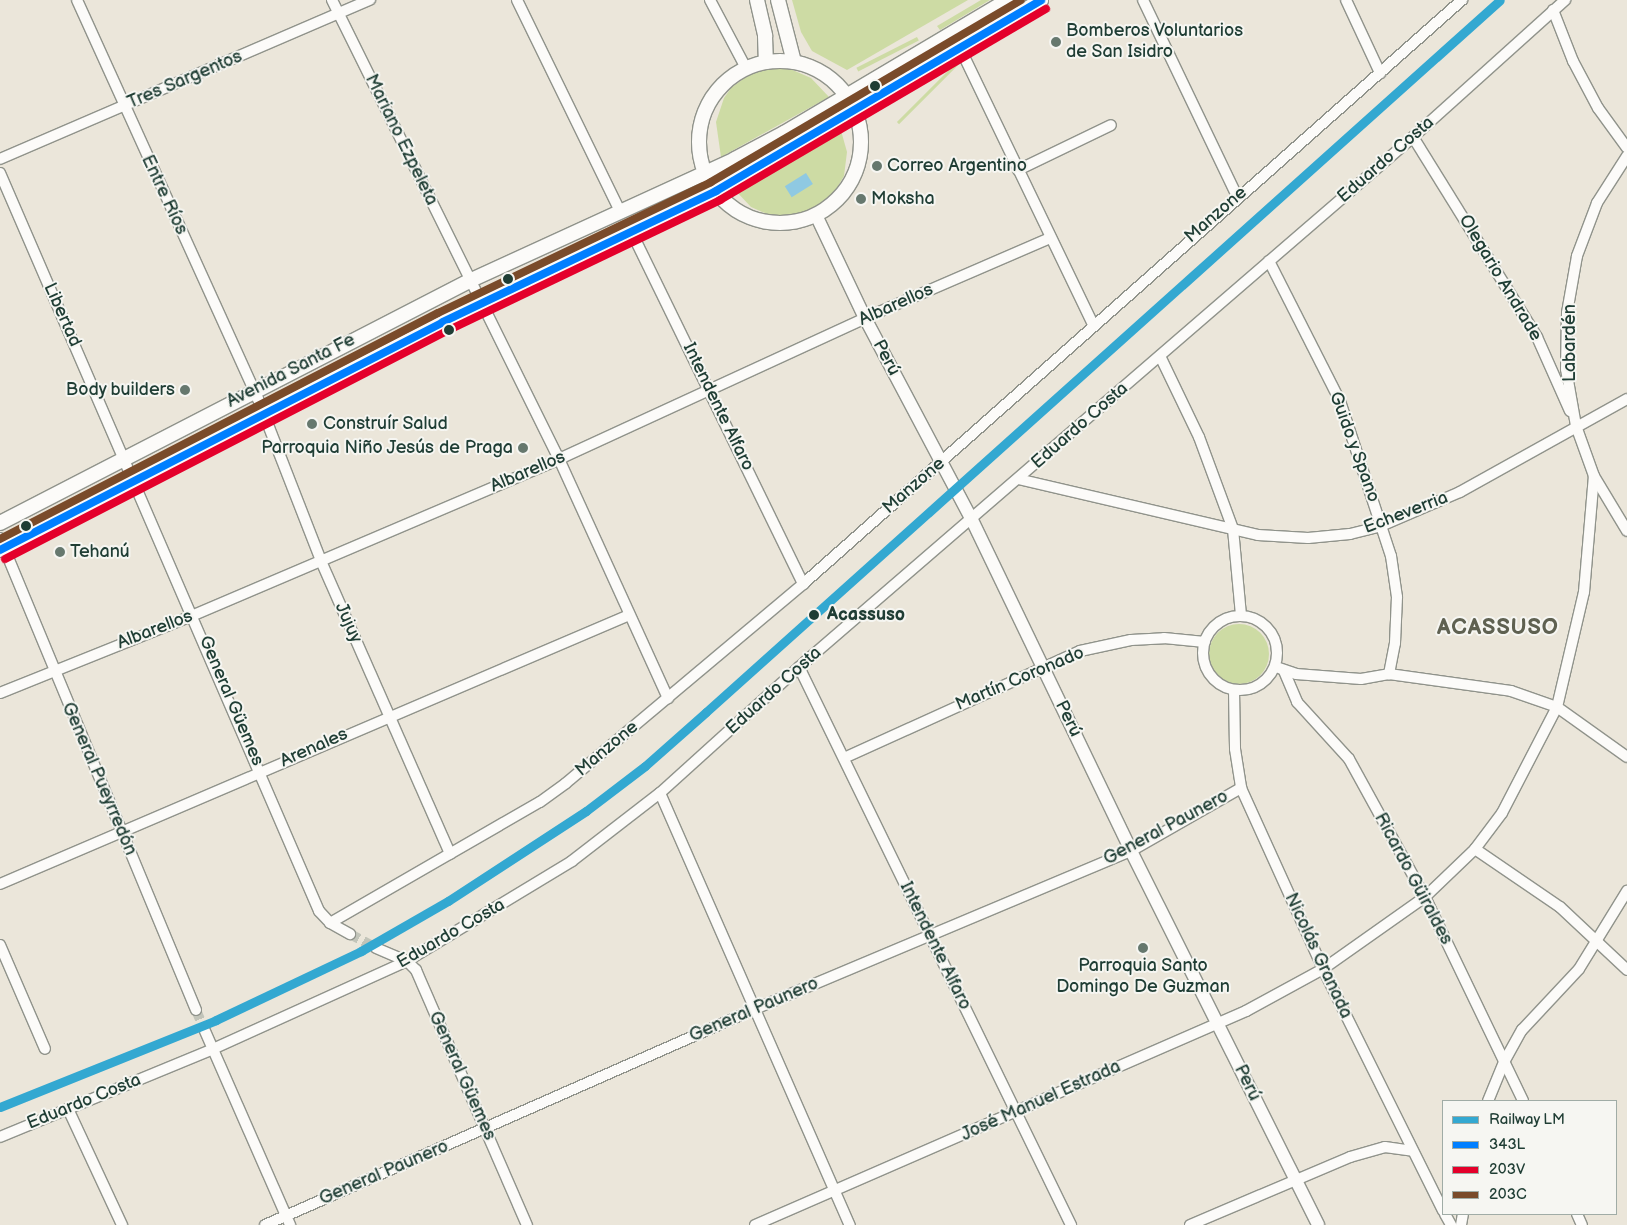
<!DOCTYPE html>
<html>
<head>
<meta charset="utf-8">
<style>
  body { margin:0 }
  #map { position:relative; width:1627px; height:1225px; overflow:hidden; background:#ebe6da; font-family:"Balsamiq Sans",sans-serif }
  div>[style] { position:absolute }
  .green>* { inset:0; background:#cddba4; transform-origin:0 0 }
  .round { border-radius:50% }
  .water>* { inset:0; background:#8fc9e2; transform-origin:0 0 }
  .minor-tunnel>* { height:10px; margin-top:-5px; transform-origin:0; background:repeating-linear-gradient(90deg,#c2c4b9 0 10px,transparent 0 15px) }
  .roads { filter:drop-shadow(1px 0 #90938b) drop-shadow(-1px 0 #90938b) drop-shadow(0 1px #90938b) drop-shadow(0 -1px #90938b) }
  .minor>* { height:10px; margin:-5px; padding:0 5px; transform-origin:5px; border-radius:5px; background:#fcfbf9 }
  .minor>.ring { margin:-5px; padding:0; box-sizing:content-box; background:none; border:10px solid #fcfbf9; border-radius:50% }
  .tertiary>* { height:12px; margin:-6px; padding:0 6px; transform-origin:6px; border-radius:6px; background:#fcfbf9 }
  .secondary>* { height:14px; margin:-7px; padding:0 7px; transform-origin:7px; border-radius:7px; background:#fcfbf9 }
  .secondary>.ring { margin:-7px; padding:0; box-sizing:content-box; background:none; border:14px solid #fcfbf9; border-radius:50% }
  .bus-1>* { height:8px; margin:-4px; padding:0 4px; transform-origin:4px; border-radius:4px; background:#007fff }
  .bus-2>* { height:8px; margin:-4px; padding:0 4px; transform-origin:4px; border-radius:4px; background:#e4002b }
  .bus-3>* { height:8px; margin:-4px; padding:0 4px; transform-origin:4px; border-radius:4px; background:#7a4b2a }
  .rail-1>* { height:9px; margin:-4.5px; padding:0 4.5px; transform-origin:4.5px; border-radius:4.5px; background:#33a8d1 }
  .dots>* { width:14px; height:14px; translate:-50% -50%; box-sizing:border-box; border:2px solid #f6f6f2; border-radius:50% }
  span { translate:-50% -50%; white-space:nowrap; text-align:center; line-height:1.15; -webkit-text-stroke:4px #f6f6f2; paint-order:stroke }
  .poi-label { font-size:18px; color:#1f3d34 }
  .left { translate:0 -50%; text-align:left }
  .right { translate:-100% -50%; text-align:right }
  .street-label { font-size:18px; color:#1f3d34 }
  .stop-label { font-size:18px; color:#1f3d34; font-weight:700 }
  .district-label { font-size:22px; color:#5f6151; font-weight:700; letter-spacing:1px }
  .legend { position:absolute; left:1442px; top:1100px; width:175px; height:115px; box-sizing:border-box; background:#f6f6f2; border:1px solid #a0aca6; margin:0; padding:6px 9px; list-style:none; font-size:15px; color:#1f3d34 }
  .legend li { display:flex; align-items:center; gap:10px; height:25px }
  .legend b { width:25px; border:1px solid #a0aca6 }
</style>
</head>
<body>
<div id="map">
  <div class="green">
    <i style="clip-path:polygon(792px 0,968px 0,847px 70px,812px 51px,801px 32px)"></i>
    <i style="clip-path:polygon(981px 0,990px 0,940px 30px,937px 26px)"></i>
    <i style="left:1015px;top:4px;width:3px;height:167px;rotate:45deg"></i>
    <i style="left:917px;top:37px;width:4px;height:68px;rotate:63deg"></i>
    <i style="clip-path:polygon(788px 68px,811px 78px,829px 97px,721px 157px,716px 122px,724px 98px,731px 88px,751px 73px,763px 69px)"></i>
    <i style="clip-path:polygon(824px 117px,826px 120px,751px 163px,749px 161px)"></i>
    <i style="clip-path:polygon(840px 127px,847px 152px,844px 176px,831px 198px,811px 213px,787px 218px,774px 217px,751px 207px,734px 189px)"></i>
    <i class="round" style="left:1209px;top:624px;width:60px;height:60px"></i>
  </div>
  <div class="water">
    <i style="left:806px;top:173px;width:13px;height:25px;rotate:58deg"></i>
  </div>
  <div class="minor-tunnel">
    <i style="left:350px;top:934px;width:30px;rotate:28deg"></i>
    <i style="left:196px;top:1010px;width:23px;rotate:67deg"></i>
  </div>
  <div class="roads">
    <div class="minor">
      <i style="left:77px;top:0;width:438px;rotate:65.6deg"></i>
      <i style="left:258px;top:399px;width:174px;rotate:68.7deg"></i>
      <i style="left:321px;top:561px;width:320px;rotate:66.2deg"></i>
      <i style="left:332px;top:0;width:512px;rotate:63.69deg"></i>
      <i style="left:559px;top:459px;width:263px;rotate:65.5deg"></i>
      <i style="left:517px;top:0;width:237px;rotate:64deg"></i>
      <i style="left:710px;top:0;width:77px;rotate:62.1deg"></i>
      <i style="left:1143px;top:0;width:217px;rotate:64.4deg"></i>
      <i style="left:1346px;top:0;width:81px;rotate:65deg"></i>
      <i style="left:1553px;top:10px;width:55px;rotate:68.6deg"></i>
      <i style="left:1573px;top:61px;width:53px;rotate:62deg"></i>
      <i style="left:1598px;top:108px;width:49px;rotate:54.1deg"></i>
      <i style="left:960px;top:48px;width:306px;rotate:64.3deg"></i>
      <i style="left:1413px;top:137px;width:235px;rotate:58.2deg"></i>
      <i style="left:1537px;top:337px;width:81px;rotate:66deg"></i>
      <i style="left:1627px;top:156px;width:56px;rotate:122.6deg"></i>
      <i style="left:1597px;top:203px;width:57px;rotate:110.7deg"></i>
      <i style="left:1577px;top:256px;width:58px;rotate:100deg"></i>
      <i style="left:1567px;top:313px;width:56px;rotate:91deg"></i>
      <i style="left:1566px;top:369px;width:58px;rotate:80deg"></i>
      <i style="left:1576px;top:426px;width:53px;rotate:70.2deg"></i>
      <i style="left:1594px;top:476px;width:64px;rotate:59deg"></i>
      <i style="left:0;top:159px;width:403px;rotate:-23.3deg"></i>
      <i style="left:1018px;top:170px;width:103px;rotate:-25.8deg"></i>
      <i style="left:0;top:173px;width:804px;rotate:66.62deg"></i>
      <i style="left:319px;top:911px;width:16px;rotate:47deg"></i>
      <i style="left:330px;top:923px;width:23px;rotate:29deg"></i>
      <i style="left:631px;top:231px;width:393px;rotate:64deg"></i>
      <i style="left:1269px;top:261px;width:157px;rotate:63.1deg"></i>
      <i style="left:1340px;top:401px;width:163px;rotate:71.8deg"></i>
      <i style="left:1391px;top:556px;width:41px;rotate:81.7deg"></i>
      <i style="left:1397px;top:597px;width:46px;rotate:92.5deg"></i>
      <i style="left:1395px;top:643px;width:32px;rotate:101deg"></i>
      <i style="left:1160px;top:356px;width:90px;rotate:64.3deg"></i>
      <i style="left:1199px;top:437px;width:98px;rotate:69.7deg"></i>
      <i style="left:1233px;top:529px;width:87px;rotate:84.7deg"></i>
      <i style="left:1018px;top:479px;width:246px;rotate:13.1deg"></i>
      <i style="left:1258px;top:535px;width:50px;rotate:3.4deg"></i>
      <i style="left:1308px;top:538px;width:42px;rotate:-5.4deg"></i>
      <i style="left:1350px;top:534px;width:32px;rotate:-14deg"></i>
      <i style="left:1381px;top:526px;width:86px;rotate:-23.3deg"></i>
      <i style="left:1460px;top:492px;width:191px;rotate:-29.1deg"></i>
      <i style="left:0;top:538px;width:511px;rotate:67.45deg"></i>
      <i class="ring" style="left:1203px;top:616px;width:64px;height:64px"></i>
      <i style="left:799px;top:667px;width:621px;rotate:64.01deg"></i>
      <i style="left:1276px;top:667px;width:21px;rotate:19deg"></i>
      <i style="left:1296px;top:674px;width:65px;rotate:4.4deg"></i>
      <i style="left:1361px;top:679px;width:28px;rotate:-10deg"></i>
      <i style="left:1389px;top:674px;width:123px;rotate:7.9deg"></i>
      <i style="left:1511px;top:691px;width:49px;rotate:19.2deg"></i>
      <i style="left:1557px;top:707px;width:86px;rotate:35.5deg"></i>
      <i style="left:1284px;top:671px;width:34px;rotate:67deg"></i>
      <i style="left:1297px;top:702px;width:77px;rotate:47.6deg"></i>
      <i style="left:1349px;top:759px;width:158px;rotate:61.2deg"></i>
      <i style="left:1425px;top:897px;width:226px;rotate:64.3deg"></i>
      <i style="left:1234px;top:690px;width:59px;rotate:89deg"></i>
      <i style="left:1235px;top:749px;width:39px;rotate:81deg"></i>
      <i style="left:1241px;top:788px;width:199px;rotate:65.6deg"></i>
      <i style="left:1323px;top:969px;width:270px;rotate:63.6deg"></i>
      <i style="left:0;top:693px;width:209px;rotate:-21.9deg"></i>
      <i style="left:194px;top:615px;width:397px;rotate:-23.1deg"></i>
      <i style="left:559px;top:459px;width:337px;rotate:-24.7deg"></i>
      <i style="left:865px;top:318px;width:202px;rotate:-23.4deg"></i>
      <i style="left:844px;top:758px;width:259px;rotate:-24.4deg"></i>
      <i style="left:1080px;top:651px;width:52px;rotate:-12.2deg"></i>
      <i style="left:1131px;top:640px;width:33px;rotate:-3deg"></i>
      <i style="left:1164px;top:638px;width:41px;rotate:5.6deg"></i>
      <i style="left:660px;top:793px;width:472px;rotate:66.3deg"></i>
      <i style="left:1475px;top:849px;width:103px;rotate:34.3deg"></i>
      <i style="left:1560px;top:907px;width:92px;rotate:43.2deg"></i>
      <i style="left:0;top:884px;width:684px;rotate:-23.15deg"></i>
      <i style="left:330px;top:923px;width:242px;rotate:-30deg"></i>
      <i style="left:540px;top:802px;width:32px;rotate:-36deg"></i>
      <i style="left:566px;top:783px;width:309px;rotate:-40deg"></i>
      <i style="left:803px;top:584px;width:881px;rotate:-41.55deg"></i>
      <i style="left:0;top:945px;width:113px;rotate:66.6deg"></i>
      <i style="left:376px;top:948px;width:34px;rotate:23deg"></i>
      <i style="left:407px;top:961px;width:13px;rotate:45deg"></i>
      <i style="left:416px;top:970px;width:278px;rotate:66.5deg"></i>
      <i style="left:205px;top:1031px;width:212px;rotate:66.3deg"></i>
      <i style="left:1488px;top:1101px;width:42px;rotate:-67.7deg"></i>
      <i style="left:1504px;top:1062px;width:37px;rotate:-61deg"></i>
      <i style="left:1522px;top:1030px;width:83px;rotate:-46.9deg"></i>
      <i style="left:1579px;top:969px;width:92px;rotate:-58.4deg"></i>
      <i style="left:68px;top:1109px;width:128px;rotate:65deg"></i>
      <i style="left:0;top:1137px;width:230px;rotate:-22.4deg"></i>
      <i style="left:213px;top:1049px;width:213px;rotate:-24.4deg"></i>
      <i style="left:407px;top:961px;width:193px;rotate:-31.2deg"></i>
      <i style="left:572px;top:861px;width:111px;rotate:-37.7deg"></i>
      <i style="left:660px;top:793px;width:197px;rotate:-42.1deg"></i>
      <i style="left:806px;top:661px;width:802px;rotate:-40.8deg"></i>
      <i style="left:1413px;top:137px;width:205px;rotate:-42deg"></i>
      <i style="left:1445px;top:1214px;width:13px;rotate:61deg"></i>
      <i style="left:1577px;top:1214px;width:12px;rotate:66deg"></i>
      <i style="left:265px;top:1225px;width:535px;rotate:-23.79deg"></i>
      <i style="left:755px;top:1009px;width:408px;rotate:-22.8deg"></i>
      <i style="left:1131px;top:851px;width:127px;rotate:-29.8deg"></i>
      <i style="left:755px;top:1225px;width:536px;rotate:-23.55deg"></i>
      <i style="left:1246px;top:1011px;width:88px;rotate:-28.6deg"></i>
      <i style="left:1323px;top:969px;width:125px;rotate:-35.2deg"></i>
      <i style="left:1425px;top:897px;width:69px;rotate:-43.8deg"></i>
      <i style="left:1475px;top:849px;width:45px;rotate:-53.1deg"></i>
      <i style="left:1502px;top:813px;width:119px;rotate:-62.6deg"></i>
      <i style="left:1557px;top:707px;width:118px;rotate:-76.8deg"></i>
      <i style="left:1584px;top:592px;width:116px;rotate:-85.1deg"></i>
      <i style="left:1190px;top:1225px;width:174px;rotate:-23deg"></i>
      <i style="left:1350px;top:1157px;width:36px;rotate:-16deg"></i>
      <i style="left:1385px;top:1147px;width:28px;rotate:8deg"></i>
      <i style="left:1461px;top:1225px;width:11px;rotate:-80deg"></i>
    </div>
    <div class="tertiary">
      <i style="left:816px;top:215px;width:114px;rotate:64.6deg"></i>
      <i style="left:865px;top:318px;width:229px;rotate:62.1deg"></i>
      <i style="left:972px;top:520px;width:367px;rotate:64.3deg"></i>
      <i style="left:1131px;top:851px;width:418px;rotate:63.4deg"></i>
    </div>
    <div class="secondary">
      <i style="left:757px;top:0;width:37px;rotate:77deg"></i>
      <i style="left:765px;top:36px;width:26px;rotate:88deg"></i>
      <i style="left:778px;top:0;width:64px;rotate:75.5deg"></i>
      <i class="ring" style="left:699px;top:61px;width:148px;height:148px"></i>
      <i style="left:0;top:523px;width:528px;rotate:-27.29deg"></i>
      <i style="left:469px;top:281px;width:293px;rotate:-24.6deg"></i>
      <i style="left:735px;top:159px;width:55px;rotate:-28deg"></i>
      <i style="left:784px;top:133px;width:261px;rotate:-30.7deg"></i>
      <i style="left:0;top:550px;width:498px;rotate:-27.2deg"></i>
      <i style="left:443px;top:322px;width:303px;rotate:-25.6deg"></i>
      <i style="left:716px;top:191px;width:377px;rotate:-30.4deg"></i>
    </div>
  </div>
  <div class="bus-1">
    <i style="left:0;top:550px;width:498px;rotate:-27.2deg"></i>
    <i style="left:443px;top:322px;width:303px;rotate:-25.6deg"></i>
    <i style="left:716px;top:191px;width:377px;rotate:-30.4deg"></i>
  </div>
  <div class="bus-2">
    <i style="left:5px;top:559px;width:497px;rotate:-27.3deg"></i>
    <i style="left:447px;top:331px;width:303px;rotate:-25.6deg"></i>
    <i style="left:720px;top:200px;width:378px;rotate:-30.4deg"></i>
  </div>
  <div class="bus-3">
    <i style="left:0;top:539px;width:493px;rotate:-27.3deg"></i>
    <i style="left:438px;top:313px;width:303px;rotate:-25.6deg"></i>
    <i style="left:711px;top:182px;width:359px;rotate:-30.4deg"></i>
  </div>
  <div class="rail-1">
    <i style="left:0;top:1107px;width:233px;rotate:-21.9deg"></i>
    <i style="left:216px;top:1020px;width:161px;rotate:-25.4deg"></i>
    <i style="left:361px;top:951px;width:100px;rotate:-29.9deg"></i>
    <i style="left:448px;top:901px;width:165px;rotate:-33.1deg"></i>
    <i style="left:586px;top:811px;width:74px;rotate:-37.3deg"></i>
    <i style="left:645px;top:766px;width:81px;rotate:-41.5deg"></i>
    <i style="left:706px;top:712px;width:1066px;rotate:-41.88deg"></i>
  </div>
  <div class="dots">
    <i style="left:1056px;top:42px;background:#66786e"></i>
    <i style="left:875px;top:86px;background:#1f3d34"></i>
    <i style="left:877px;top:166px;background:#66786e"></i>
    <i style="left:861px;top:199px;background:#66786e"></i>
    <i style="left:508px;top:279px;background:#1f3d34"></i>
    <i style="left:449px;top:330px;background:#1f3d34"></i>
    <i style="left:185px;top:390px;background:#66786e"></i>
    <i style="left:312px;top:424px;background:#66786e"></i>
    <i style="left:523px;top:448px;background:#66786e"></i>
    <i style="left:26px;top:526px;background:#1f3d34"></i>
    <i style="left:60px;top:552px;background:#66786e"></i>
    <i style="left:814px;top:615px;background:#1f3d34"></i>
    <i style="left:1143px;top:948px;background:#66786e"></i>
  </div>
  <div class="poi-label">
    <span class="left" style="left:1066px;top:42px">Bomberos Voluntarios<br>de San Isidro</span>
    <span class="left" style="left:887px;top:166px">Correo Argentino</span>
    <span class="left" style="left:871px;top:199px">Moksha</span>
    <span class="right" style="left:175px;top:390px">Body builders</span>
    <span class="left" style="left:323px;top:424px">Construír Salud</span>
    <span class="right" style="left:513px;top:448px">Parroquia Niño Jesús de Praga</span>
    <span class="left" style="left:70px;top:552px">Tehanú</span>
    <span style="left:1143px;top:977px">Parroquia Santo<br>Domingo De Guzman</span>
  </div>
  <div class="street-label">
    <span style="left:185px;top:80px;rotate:-23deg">Tres Sargentos</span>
    <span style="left:401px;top:140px;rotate:64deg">Mariano Ezpeleta</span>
    <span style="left:1386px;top:160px;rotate:-41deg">Eduardo Costa</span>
    <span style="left:164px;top:195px;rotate:65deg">Entre Ríos</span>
    <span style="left:1216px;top:215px;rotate:-41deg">Manzone</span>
    <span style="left:1500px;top:278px;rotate:59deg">Olegario Andrade</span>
    <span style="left:896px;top:305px;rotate:-24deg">Albarellos</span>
    <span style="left:62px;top:315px;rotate:66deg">Libertad</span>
    <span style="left:1570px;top:343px;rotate:-90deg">Labardén</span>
    <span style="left:886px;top:358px;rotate:62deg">Perú</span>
    <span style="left:291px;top:371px;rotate:-27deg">Avenida Santa Fe</span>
    <span style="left:718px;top:407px;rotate:64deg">Intendente Alfaro</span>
    <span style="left:1080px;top:426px;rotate:-41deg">Eduardo Costa</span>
    <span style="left:1354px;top:447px;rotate:70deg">Guido y Spano</span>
    <span style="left:528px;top:472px;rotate:-23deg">Albarellos</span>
    <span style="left:914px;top:486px;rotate:-41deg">Manzone</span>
    <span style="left:1406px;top:513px;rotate:-21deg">Echeverria</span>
    <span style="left:348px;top:623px;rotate:66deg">Jujuy</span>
    <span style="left:155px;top:630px;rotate:-21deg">Albarellos</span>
    <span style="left:1020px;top:679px;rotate:-23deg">Martín Coronado</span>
    <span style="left:774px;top:691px;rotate:-42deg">Eduardo Costa</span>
    <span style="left:231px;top:701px;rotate:67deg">General Güemes</span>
    <span style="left:1068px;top:719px;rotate:64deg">Perú</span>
    <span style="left:314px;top:748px;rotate:-24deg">Arenales</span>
    <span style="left:607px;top:749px;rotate:-40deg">Manzone</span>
    <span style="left:99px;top:779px;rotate:67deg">General Pueyrredón</span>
    <span style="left:1166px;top:828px;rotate:-28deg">General Paunero</span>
    <span style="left:1413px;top:879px;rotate:62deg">Ricardo Güiraldes</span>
    <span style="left:451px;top:934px;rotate:-30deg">Eduardo Costa</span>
    <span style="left:935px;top:946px;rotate:64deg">Intendente Alfaro</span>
    <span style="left:1318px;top:956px;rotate:65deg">Nicolás Granada</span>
    <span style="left:754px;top:1010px;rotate:-23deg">General Paunero</span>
    <span style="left:462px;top:1076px;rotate:66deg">General Güemes</span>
    <span style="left:1247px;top:1083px;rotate:64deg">Perú</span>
    <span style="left:1041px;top:1101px;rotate:-24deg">José Manuel Estrada</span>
    <span style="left:84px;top:1102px;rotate:-22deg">Eduardo Costa</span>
    <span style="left:384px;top:1173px;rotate:-23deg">General Paunero</span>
  </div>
  <div class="stop-label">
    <span class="left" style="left:827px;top:615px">Acassuso</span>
  </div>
  <div class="district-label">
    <span style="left:1498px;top:628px">ACASSUSO</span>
  </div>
  <ul class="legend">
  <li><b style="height:6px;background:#33a8d1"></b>Railway LM</li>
  <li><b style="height:6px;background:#007fff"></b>343L</li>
  <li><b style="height:6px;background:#e4002b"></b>203V</li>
  <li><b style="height:6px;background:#7a4b2a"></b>203C</li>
  </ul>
</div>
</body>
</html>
